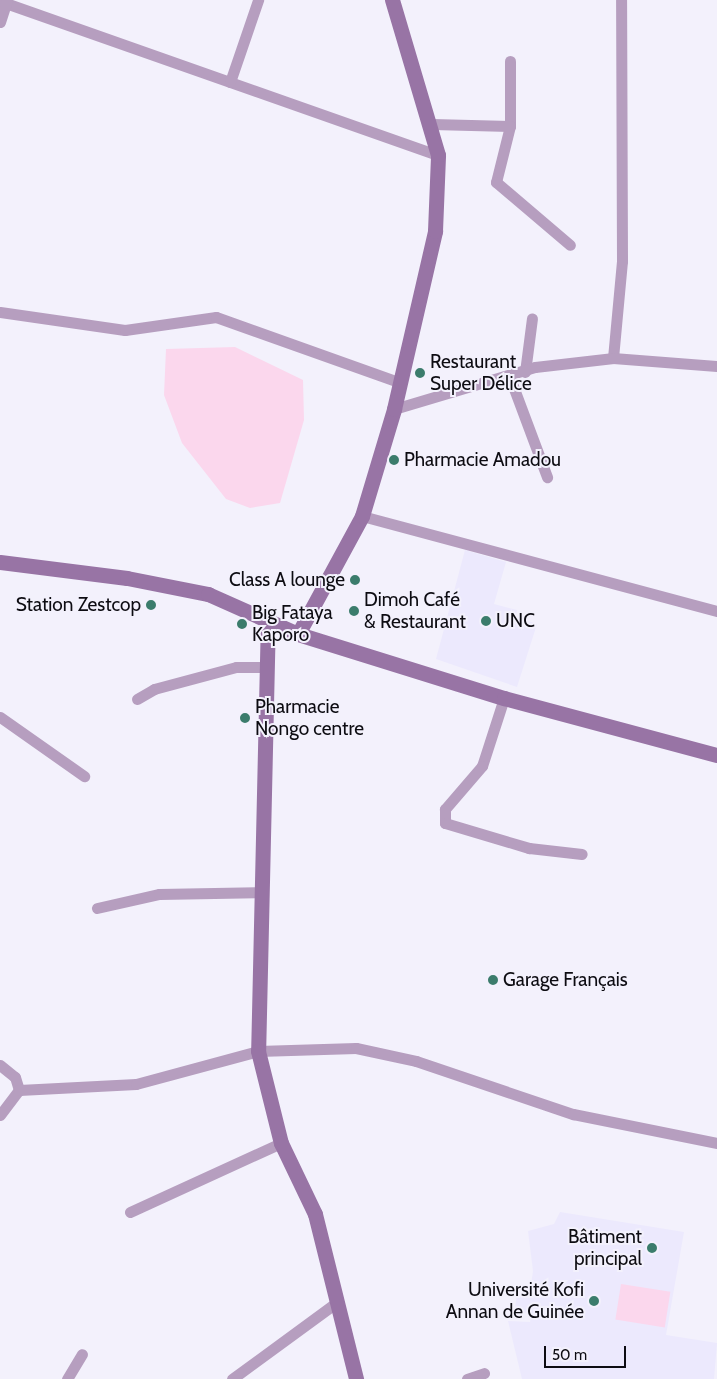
<!DOCTYPE html>
<html>
<head>
<meta charset="utf-8">
<style>
  body { margin:0 }
  #map { position:relative; width:717px; height:1379px; overflow:hidden; background:#f3f1fc; font-family:Cabin,sans-serif }
  div>[style] { position:absolute }
  .built>* { inset:0; background:#ece9fd }
  .green>* { inset:0; background:#fbd7ed; transform-origin:0 0 }
  .street>* { height:11px; margin:-5.5px; padding:0 5.5px; transform-origin:5.5px; border-radius:5.5px; background:#b69ebf }
  .secondary>* { height:15px; margin:-7.5px; padding:0 7.5px; transform-origin:7.5px; border-radius:7.5px; background:#9874a5 }
  .dots>* { width:14px; height:14px; translate:-50% -50%; box-sizing:border-box; border:2px solid #f3f1fc; border-radius:50% }
  span { translate:-50% -50%; white-space:nowrap; text-align:center; line-height:1.15; -webkit-text-stroke:4px #f3f1fc; paint-order:stroke }
  .poi-label { font-size:19px; color:#0d0c12 }
  .left { translate:0 -50%; text-align:left }
  .right { translate:-100% -50%; text-align:right }
  .scale { position:absolute; left:544px; top:1346px; width:82px; height:22px; box-sizing:border-box; border:2px solid #0d0c12; border-top:0; padding-left:6px; font-size:15px; line-height:18px; white-space:nowrap; color:#0d0c12; -webkit-text-stroke:4px #f3f1fc; paint-order:stroke }
</style>
</head>
<body>
<div id="map">
  <div class="built">
    <i style="clip-path:polygon(465px 550px,506px 562px,494px 604px,517px 610px,516px 617px,537px 624px,517px 687px,436px 659px)"></i>
    <i style="clip-path:polygon(560px 1212px,684px 1232px,666px 1335px,717px 1343px,714px 1379px,522px 1379px,508px 1321px,530px 1322px,531px 1314px,515px 1310px,517px 1291px,530px 1292px,533px 1271px,528px 1231px,554px 1224px)"></i>
  </div>
  <div class="green">
    <i style="clip-path:polygon(235px 347px,303px 380px,304px 420px,280px 503px,250px 508px,226px 499px,182px 443px,164px 395px,166px 349px)"></i>
    <i style="left:621px;top:1284px;width:50px;height:36px;rotate:9deg"></i>
  </div>
  <div class="street">
    <i style="left:0;top:1px;width:464px;rotate:19.4deg"></i>
    <i style="left:0;top:22px;width:23px;rotate:-72deg"></i>
    <i style="left:510px;top:61px;width:65px;rotate:90deg"></i>
    <i style="left:510px;top:126px;width:58px;rotate:104deg"></i>
    <i style="left:496px;top:182px;width:97px;rotate:40.4deg"></i>
    <i style="left:230px;top:82px;width:87px;rotate:-71.1deg"></i>
    <i style="left:432px;top:124px;width:78px;rotate:1.5deg"></i>
    <i style="left:0;top:312px;width:126px;rotate:8.2deg"></i>
    <i style="left:125px;top:330px;width:92px;rotate:-8.1deg"></i>
    <i style="left:216px;top:317px;width:194px;rotate:19.6deg"></i>
    <i style="left:613px;top:358px;width:97px;rotate:-84.7deg"></i>
    <i style="left:622px;top:261px;width:261px;rotate:-90.2deg"></i>
    <i style="left:525px;top:372px;width:54px;rotate:-82.6deg"></i>
    <i style="left:510px;top:378px;width:106px;rotate:69.5deg"></i>
    <i style="left:394px;top:409px;width:147px;rotate:-16.6deg"></i>
    <i style="left:535px;top:367px;width:79px;rotate:-6.6deg"></i>
    <i style="left:613px;top:358px;width:104px;rotate:4.4deg"></i>
    <i style="left:362px;top:516px;width:367px;rotate:15deg"></i>
    <i style="left:504px;top:698px;width:71px;rotate:107.9deg"></i>
    <i style="left:482px;top:766px;width:57px;rotate:130.7deg"></i>
    <i style="left:445px;top:809px;width:14px;rotate:90deg"></i>
    <i style="left:445px;top:823px;width:88px;rotate:16.6deg"></i>
    <i style="left:529px;top:848px;width:53px;rotate:6.5deg"></i>
    <i style="left:137px;top:699px;width:20px;rotate:-30deg"></i>
    <i style="left:154px;top:689px;width:85px;rotate:-15deg"></i>
    <i style="left:236px;top:667px;width:29px"></i>
    <i style="left:0;top:717px;width:103px;rotate:35.1deg"></i>
    <i style="left:97px;top:908px;width:64px;rotate:-12.7deg"></i>
    <i style="left:159px;top:894px;width:104px;rotate:-1.1deg"></i>
    <i style="left:0;top:1065px;width:19px;rotate:39deg"></i>
    <i style="left:15px;top:1077px;width:14px;rotate:73deg"></i>
    <i style="left:0;top:1115px;width:31px;rotate:-53deg"></i>
    <i style="left:19px;top:1090px;width:117px;rotate:-2.9deg"></i>
    <i style="left:136px;top:1084px;width:126px;rotate:-15.1deg"></i>
    <i style="left:258px;top:1051px;width:98px;rotate:-1.8deg"></i>
    <i style="left:356px;top:1048px;width:61px;rotate:12.2deg"></i>
    <i style="left:416px;top:1061px;width:166px;rotate:18.7deg"></i>
    <i style="left:573px;top:1114px;width:147px;rotate:11.4deg"></i>
    <i style="left:130px;top:1212px;width:166px;rotate:-24.6deg"></i>
    <i style="left:67px;top:1379px;width:29px;rotate:-59deg"></i>
    <i style="left:232px;top:1379px;width:129px;rotate:-36.2deg"></i>
    <i style="left:467px;top:1379px;width:18px;rotate:-19deg"></i>
  </div>
  <div class="secondary">
    <i style="left:0;top:562px;width:128px;rotate:7.2deg"></i>
    <i style="left:127px;top:578px;width:83px;rotate:11.2deg"></i>
    <i style="left:208px;top:594px;width:98px;rotate:24deg"></i>
    <i style="left:298px;top:634px;width:216px;rotate:17.3deg"></i>
    <i style="left:504px;top:698px;width:220px;rotate:15deg"></i>
    <i style="left:268px;top:617px;width:434px;rotate:91.3deg"></i>
    <i style="left:258px;top:1051px;width:95px;rotate:76deg"></i>
    <i style="left:281px;top:1143px;width:79px;rotate:64.4deg"></i>
    <i style="left:315px;top:1214px;width:170px;rotate:76deg"></i>
    <i style="left:298px;top:634px;width:134px;rotate:-61.5deg"></i>
    <i style="left:362px;top:516px;width:112px;rotate:-73.3deg"></i>
    <i style="left:394px;top:409px;width:183px;rotate:-77deg"></i>
    <i style="left:435px;top:231px;width:76px;rotate:-87.7deg"></i>
    <i style="left:438px;top:155px;width:162px;rotate:-106.5deg"></i>
  </div>
  <div class="dots">
    <i style="left:420px;top:373px;background:#3b7c6c"></i>
    <i style="left:394px;top:460px;background:#3b7c6c"></i>
    <i style="left:355px;top:580px;background:#3b7c6c"></i>
    <i style="left:151px;top:605px;background:#3b7c6c"></i>
    <i style="left:354px;top:611px;background:#3b7c6c"></i>
    <i style="left:486px;top:621px;background:#3b7c6c"></i>
    <i style="left:242px;top:624px;background:#3b7c6c"></i>
    <i style="left:245px;top:718px;background:#3b7c6c"></i>
    <i style="left:493px;top:980px;background:#3b7c6c"></i>
    <i style="left:652px;top:1248px;background:#3b7c6c"></i>
    <i style="left:594px;top:1301px;background:#3b7c6c"></i>
  </div>
  <div class="poi-label">
    <span class="left" style="left:430px;top:373px">Restaurant<br>Super Délice</span>
    <span class="left" style="left:404px;top:460px">Pharmacie Amadou</span>
    <span class="right" style="left:345px;top:580px">Class A lounge</span>
    <span class="left" style="left:364px;top:611px">Dimoh Café<br>&amp; Restaurant</span>
    <span class="right" style="left:141px;top:605px">Station Zestcop</span>
    <span class="left" style="left:252px;top:624px">Big Fataya<br>Kaporo</span>
    <span class="left" style="left:496px;top:621px">UNC</span>
    <span class="left" style="left:255px;top:718px">Pharmacie<br>Nongo centre</span>
    <span class="left" style="left:503px;top:980px">Garage Français</span>
    <span class="right" style="left:642px;top:1248px">Bâtiment<br>principal</span>
    <span class="right" style="left:584px;top:1301px">Université Kofi<br>Annan de Guinée</span>
  </div>
  <div class="scale">50 m</div>
</div>
</body>
</html>
